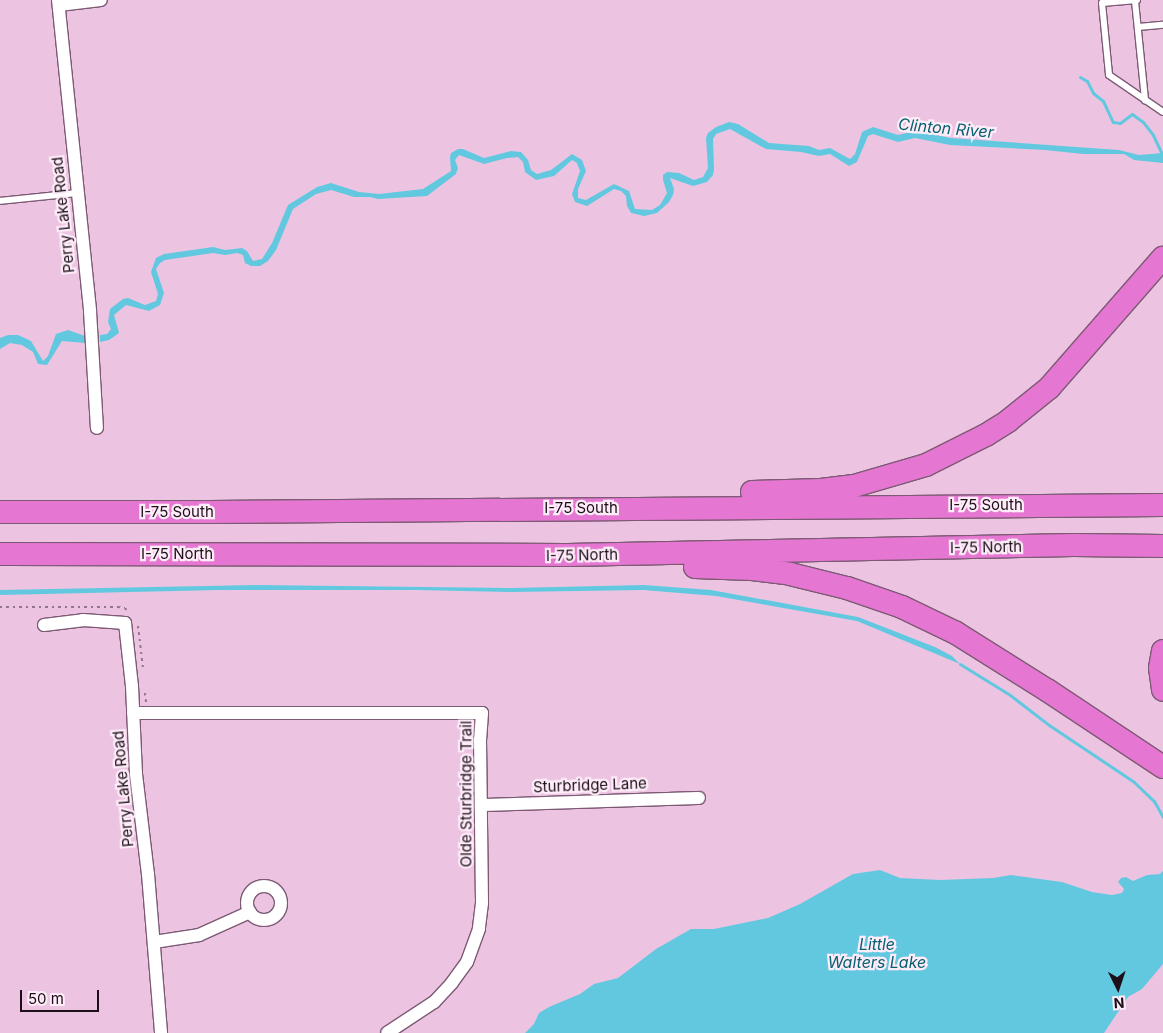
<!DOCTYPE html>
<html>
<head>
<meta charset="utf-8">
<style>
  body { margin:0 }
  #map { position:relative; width:1163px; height:1033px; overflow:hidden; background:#ecc4e2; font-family:Inter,sans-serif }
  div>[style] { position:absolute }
  .water>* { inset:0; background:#62c8e0 }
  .stream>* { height:3px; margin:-1.5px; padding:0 1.5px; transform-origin:1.5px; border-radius:1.5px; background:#62c8e0 }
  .path>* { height:2px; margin-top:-1px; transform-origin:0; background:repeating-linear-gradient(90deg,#93768c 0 2.5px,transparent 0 6.5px) }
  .roads { filter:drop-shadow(1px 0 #7c5a74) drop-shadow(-1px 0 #7c5a74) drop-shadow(0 1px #7c5a74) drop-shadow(0 -1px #7c5a74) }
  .service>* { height:6px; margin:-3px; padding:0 3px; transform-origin:3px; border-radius:3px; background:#fff }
  .minor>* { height:12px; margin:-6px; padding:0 6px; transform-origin:6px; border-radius:6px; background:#fff }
  .minor>.ring { margin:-6px; padding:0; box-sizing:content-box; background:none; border:12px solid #fff; border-radius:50% }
  .motorway>* { height:22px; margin:-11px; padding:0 11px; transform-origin:11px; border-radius:11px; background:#e576d1 }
  span { translate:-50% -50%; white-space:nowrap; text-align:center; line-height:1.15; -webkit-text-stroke:4.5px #feedf9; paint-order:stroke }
  .street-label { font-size:15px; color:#1c0f19 }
  .water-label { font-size:16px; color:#076171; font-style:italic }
  .north { position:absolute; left:1093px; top:963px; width:50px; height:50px; -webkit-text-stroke:4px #feedf9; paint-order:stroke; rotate:176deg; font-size:14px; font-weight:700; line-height:20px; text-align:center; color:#1c0f19 }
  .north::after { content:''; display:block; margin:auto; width:18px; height:22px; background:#1c0f19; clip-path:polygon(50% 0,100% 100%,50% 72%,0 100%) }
  .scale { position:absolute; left:20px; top:990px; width:79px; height:22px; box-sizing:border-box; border:2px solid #1c0f19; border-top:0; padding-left:6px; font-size:15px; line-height:18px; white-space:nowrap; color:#1c0f19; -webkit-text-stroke:4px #feedf9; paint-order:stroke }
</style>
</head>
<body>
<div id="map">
  <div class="water">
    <i style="clip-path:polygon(729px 122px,738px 124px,769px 143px,809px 146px,819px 150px,830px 148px,850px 159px,855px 154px,862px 132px,873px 127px,898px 135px,915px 131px,951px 138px,1119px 150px,1139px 155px,1163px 153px,1163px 163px,1134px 160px,1124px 154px,1083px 154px,1045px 150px,950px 145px,915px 138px,898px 142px,873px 134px,868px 136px,857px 162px,849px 166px,830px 154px,819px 156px,801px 152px,766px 149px,730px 129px,716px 134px,713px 139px,714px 169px,713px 175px,707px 182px,693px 186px,670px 178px,674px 189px,673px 195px,669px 202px,657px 213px,644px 216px,631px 213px,627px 206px,626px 196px,621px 191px,614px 189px,587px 206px,575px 202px,572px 194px,580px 171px,577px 163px,572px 160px,554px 176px,536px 180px,525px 172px,523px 162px,518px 157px,507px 158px,484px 164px,459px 155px,455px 160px,458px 168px,456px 174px,427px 196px,378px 199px,370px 197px,354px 197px,331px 190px,316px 194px,293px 209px,276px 250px,268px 261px,260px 266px,251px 266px,245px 263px,243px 255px,237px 253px,225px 255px,213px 253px,165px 260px,160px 263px,156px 269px,164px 293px,160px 305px,149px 311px,126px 305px,114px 315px,119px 333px,109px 340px,100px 342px,100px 335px,107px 334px,111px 329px,108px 322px,110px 309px,123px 299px,128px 298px,145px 305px,156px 301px,158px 294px,151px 272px,156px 258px,164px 254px,213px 247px,225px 250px,242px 248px,247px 251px,253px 261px,262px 259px,272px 243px,288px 205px,317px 187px,331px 183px,359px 192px,379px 194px,423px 189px,451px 171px,450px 157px,451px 153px,458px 149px,463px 149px,484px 158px,511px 151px,521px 152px,528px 160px,531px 170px,537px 174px,551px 170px,572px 154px,582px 160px,586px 171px,578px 189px,578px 198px,586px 200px,614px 184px,629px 191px,635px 209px,652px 210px,660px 205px,667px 193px,663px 180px,663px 175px,667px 172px,679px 173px,694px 180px,703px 177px,708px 168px,706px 138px,708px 133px,716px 127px)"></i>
    <i style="clip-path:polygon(68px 330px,85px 336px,85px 343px,62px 341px,47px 365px,38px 364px,33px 352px,22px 345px,10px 343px,0 349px,0 338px,8px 335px,18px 335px,31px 341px,43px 361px,48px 356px,56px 334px)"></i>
    <i style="clip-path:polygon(257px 585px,512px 588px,644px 585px,711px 590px,858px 617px,935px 647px,952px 656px,960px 664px,857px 621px,716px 596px,643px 590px,512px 592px,416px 590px,219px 590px,0 595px,0 590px)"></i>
    <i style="clip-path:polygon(880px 870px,900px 878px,940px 880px,993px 878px,1011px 875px,1062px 882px,1092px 892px,1112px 895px,1122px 893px,1124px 889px,1118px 882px,1121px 878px,1126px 877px,1133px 881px,1147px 875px,1161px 874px,1163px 875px,1163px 964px,1142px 989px,1128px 997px,1104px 1033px,525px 1033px,534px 1024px,539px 1013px,549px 1007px,580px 994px,594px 984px,618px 978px,656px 949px,691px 929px,714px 929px,768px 918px,800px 904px,853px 874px)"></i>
  </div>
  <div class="stream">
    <i style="left:1080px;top:77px;width:8px;rotate:30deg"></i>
    <i style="left:1087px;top:81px;width:13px;rotate:63deg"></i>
    <i style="left:1093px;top:93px;width:13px;rotate:39deg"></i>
    <i style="left:1103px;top:101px;width:23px;rotate:65deg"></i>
    <i style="left:1113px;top:122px;width:7px;rotate:8deg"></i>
    <i style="left:1120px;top:123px;width:15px;rotate:-37deg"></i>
    <i style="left:1132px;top:114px;width:14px;rotate:36deg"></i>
    <i style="left:1143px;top:122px;width:16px;rotate:52deg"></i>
    <i style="left:1153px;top:135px;width:23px;rotate:65deg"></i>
    <i style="left:960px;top:664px;width:59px;rotate:31.8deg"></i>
    <i style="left:1010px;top:695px;width:49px;rotate:37.6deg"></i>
    <i style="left:1049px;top:725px;width:102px;rotate:33.8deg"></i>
    <i style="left:1134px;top:782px;width:28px;rotate:44deg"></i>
    <i style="left:1154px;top:801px;width:18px;rotate:61deg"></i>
    <i style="left:1161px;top:874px;width:3px;rotate:-45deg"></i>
  </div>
  <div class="path">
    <i style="left:0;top:607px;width:118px"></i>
    <i style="left:118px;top:607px;width:7px;rotate:8deg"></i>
    <i style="left:125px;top:608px;width:5px;rotate:53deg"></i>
    <i style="left:138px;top:626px;width:42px;rotate:83.2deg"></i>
    <i style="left:145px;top:693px;width:10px;rotate:84deg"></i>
  </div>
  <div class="roads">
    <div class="service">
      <i style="left:1137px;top:0;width:35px;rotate:175deg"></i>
      <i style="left:1102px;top:3px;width:72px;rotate:84.4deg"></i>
      <i style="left:1109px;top:75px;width:65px;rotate:34.4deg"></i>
      <i style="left:1135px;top:1px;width:100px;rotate:84.2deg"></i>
      <i style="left:1138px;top:27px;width:25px;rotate:-5deg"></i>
      <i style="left:0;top:201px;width:77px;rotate:-5.9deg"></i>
    </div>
    <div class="minor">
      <i style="left:58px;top:0;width:313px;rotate:84.1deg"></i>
      <i style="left:90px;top:311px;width:117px;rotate:86.6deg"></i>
      <i style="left:59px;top:5px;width:42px;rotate:-6.8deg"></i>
      <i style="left:44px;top:625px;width:39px;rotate:-7deg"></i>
      <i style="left:83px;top:620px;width:42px;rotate:4.1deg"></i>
      <i style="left:125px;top:623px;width:63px;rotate:83.7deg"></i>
      <i style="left:132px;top:686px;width:88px;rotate:87.4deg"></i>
      <i style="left:136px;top:774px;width:101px;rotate:83.2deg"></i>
      <i style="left:148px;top:874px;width:160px;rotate:85.3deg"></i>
      <i style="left:133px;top:713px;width:349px"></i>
      <i style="left:482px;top:713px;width:26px;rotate:94deg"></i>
      <i style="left:480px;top:739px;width:164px;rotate:89.3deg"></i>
      <i style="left:482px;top:903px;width:26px;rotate:97deg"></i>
      <i style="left:479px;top:929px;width:35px;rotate:110deg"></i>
      <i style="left:467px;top:962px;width:26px;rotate:126deg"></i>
      <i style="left:452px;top:983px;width:26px;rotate:133deg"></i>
      <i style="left:434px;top:1002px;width:56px;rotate:146.6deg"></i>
      <i style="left:483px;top:805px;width:216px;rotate:-1.9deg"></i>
      <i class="ring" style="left:247px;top:886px;width:22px;height:22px"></i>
      <i style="left:154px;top:942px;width:46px;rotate:-8.8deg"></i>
      <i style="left:199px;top:935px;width:56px;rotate:-24.3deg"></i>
    </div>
    <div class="motorway">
      <i style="left:752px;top:492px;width:69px;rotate:-1.7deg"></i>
      <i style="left:821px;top:490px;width:33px;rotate:-7deg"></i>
      <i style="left:854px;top:486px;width:75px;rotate:-16.3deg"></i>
      <i style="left:926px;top:465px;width:67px;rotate:-26.6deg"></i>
      <i style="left:986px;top:435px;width:26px;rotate:-32deg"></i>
      <i style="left:1008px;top:421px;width:53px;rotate:-38.8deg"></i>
      <i style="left:1049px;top:388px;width:173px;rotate:-48.8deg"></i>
      <i style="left:0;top:512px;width:211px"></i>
      <i style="left:211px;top:512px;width:952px;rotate:-0.42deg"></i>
      <i style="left:0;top:554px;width:568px;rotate:0.1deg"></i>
      <i style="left:568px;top:555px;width:506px;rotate:-1.13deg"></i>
      <i style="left:1074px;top:545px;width:89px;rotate:0.6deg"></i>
      <i style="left:695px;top:567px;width:57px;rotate:2deg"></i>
      <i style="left:752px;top:569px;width:38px;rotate:7deg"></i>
      <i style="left:790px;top:574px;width:59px;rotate:13.8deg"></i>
      <i style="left:847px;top:588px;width:58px;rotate:19.1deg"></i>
      <i style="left:902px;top:607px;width:60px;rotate:25.7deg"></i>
      <i style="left:956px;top:633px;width:107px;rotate:32.1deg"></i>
      <i style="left:1047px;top:690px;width:139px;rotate:33.6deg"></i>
      <i style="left:1163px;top:651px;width:17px;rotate:100deg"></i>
      <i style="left:1160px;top:668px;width:22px;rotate:82deg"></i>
    </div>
  </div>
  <div class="street-label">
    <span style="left:63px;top:215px;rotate:-96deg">Perry Lake Road</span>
    <span style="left:986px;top:505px">I-75 South</span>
    <span style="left:581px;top:508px">I-75 South</span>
    <span style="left:177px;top:512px">I-75 South</span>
    <span style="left:986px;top:547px;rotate:-1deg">I-75 North</span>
    <span style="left:177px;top:554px">I-75 North</span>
    <span style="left:582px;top:555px;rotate:-1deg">I-75 North</span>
    <span style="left:590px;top:785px;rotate:-2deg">Sturbridge Lane</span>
    <span style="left:123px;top:789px;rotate:-95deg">Perry Lake Road</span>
    <span style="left:466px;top:794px;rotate:-90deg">Olde Sturbridge Trail</span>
  </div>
  <div class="water-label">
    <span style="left:946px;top:128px;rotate:5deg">Clinton River</span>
    <span style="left:877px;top:953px">Little<br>Walters Lake</span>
  </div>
  <div class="north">N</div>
  <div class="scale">50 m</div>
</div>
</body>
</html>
